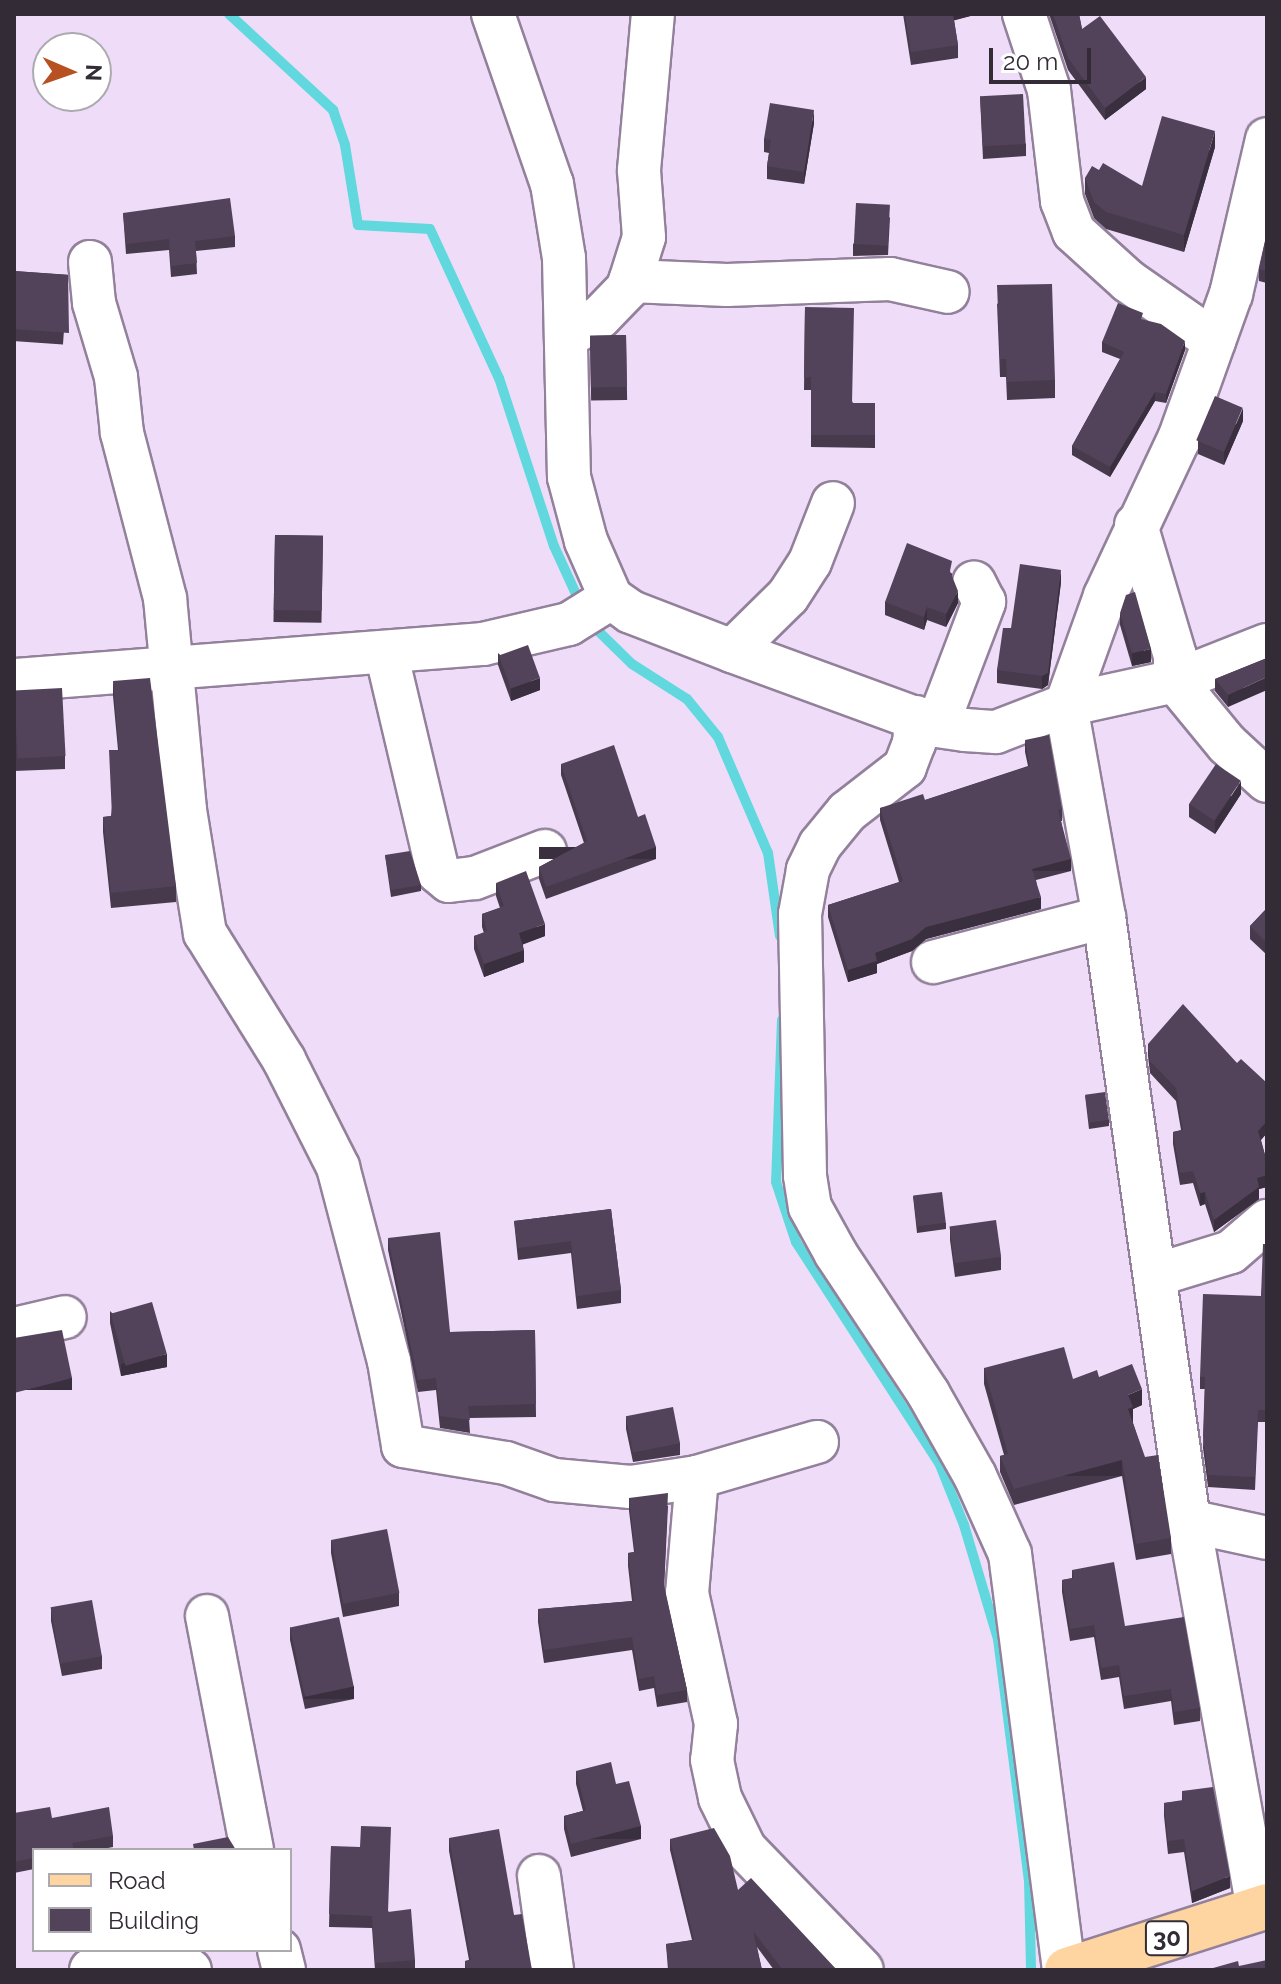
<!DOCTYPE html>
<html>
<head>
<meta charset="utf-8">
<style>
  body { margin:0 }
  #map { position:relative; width:1281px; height:1984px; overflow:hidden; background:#efdcf8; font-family:Raleway,sans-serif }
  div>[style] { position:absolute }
  .stream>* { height:10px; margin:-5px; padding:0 5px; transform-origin:5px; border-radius:5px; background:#60d8de }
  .roads { filter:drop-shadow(2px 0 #93819b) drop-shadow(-2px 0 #93819b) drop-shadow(0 2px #93819b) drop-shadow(0 -2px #93819b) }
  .minor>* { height:42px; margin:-21px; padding:0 21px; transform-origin:21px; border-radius:21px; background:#fff }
  .major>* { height:44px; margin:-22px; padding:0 22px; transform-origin:22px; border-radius:22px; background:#fed4a0 }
  .wall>* { inset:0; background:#473a4d; transform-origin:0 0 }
  .shaded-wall>* { inset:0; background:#3a2f3f; transform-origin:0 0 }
  .building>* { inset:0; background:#53435a; transform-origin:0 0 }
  span { translate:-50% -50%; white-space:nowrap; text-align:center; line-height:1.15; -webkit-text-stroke:8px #fff; paint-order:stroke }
  .shield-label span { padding:2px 6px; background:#fff; border:2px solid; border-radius:6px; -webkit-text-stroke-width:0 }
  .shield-label { font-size:24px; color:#332b36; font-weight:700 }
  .frame { position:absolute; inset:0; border:16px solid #332b36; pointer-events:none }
  .legend { position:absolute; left:32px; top:1848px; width:260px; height:104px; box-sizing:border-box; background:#fff; border:2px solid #adaaaf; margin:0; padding:10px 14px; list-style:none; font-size:24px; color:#332b36 }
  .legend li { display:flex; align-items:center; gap:16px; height:40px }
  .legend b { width:40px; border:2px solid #adaaaf }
  .north { position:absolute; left:32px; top:32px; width:80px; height:80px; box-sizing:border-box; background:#fff; border:2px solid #adaaaf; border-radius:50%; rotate:92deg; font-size:22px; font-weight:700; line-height:32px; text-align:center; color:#332b36 }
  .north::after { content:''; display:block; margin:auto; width:28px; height:36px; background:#b75122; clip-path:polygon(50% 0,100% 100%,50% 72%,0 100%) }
  .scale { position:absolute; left:989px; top:48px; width:102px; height:36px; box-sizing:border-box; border:4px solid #332b36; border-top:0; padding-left:10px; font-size:24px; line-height:28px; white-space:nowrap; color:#332b36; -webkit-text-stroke:6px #fff; paint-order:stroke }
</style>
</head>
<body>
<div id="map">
  <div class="stream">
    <i style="left:229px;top:14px;width:142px;rotate:42.7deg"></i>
    <i style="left:333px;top:110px;width:37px;rotate:71deg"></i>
    <i style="left:345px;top:145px;width:81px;rotate:80.8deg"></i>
    <i style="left:358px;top:225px;width:72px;rotate:3.2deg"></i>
    <i style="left:430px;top:229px;width:164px;rotate:65.2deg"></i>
    <i style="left:499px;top:378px;width:177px;rotate:71.9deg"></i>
    <i style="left:554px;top:546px;width:65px;rotate:65.4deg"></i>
    <i style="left:590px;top:623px;width:59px;rotate:44.3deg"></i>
    <i style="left:632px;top:664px;width:65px;rotate:32.5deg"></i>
    <i style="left:687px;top:699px;width:49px;rotate:50.8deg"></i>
    <i style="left:718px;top:737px;width:126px;rotate:66.7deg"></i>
    <i style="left:768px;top:853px;width:84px;rotate:81.8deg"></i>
    <i style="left:782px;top:1020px;width:162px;rotate:92.1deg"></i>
    <i style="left:776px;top:1182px;width:63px;rotate:71.6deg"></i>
    <i style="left:796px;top:1242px;width:265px;rotate:57.1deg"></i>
    <i style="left:940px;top:1465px;width:65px;rotate:68.2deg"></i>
    <i style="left:964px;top:1525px;width:119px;rotate:73.4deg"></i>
    <i style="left:998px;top:1639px;width:243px;rotate:82.7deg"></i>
    <i style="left:1029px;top:1880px;width:90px;rotate:88.7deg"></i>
  </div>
  <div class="roads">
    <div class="minor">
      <i style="left:493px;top:14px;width:180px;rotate:70.9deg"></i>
      <i style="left:552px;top:184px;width:75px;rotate:80.8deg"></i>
      <i style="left:564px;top:258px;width:219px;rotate:88.7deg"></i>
      <i style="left:569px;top:477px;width:66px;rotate:75.1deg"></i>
      <i style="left:586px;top:541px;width:62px;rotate:66.3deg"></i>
      <i style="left:611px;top:598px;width:24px;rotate:35deg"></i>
      <i style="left:631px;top:612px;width:108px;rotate:21.1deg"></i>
      <i style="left:732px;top:651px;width:218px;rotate:20.1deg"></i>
      <i style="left:937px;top:726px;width:28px;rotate:8deg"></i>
      <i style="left:965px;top:730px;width:31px;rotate:4deg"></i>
      <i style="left:996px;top:732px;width:75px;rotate:-21.1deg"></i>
      <i style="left:1066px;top:705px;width:112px;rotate:-12.4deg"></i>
      <i style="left:1175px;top:681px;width:99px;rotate:-21.4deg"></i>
      <i style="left:1024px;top:14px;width:80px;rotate:71.8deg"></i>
      <i style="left:1049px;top:90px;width:112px;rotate:83.3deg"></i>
      <i style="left:1062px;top:201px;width:33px;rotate:69deg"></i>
      <i style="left:1074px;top:232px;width:73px;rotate:42.2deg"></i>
      <i style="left:1128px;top:281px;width:105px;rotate:34.9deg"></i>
      <i style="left:90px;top:262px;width:41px;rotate:84.4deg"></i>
      <i style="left:94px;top:303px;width:77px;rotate:73.4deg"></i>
      <i style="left:116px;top:377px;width:56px;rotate:83.9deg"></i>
      <i style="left:122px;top:433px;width:171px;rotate:75.4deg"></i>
      <i style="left:165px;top:598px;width:213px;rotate:84.6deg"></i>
      <i style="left:185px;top:810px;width:125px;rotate:80.8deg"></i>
      <i style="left:205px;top:933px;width:150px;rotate:58.1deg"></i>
      <i style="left:284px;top:1060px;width:120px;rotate:63.2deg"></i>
      <i style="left:338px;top:1167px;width:201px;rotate:75.3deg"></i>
      <i style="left:389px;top:1361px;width:86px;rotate:80.6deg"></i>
      <i style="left:403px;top:1446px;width:104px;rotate:9.4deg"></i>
      <i style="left:506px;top:1463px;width:51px;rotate:19.5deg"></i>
      <i style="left:554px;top:1480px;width:77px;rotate:5.2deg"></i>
      <i style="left:631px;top:1487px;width:67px;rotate:-8.6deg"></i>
      <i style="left:697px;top:1477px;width:125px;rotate:-16.3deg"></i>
      <i style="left:630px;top:281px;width:97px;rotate:2.4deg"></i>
      <i style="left:727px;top:285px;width:163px;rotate:-2.1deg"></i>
      <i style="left:890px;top:279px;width:59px;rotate:12.6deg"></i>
      <i style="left:568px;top:336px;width:37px;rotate:-31deg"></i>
      <i style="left:600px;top:317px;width:40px;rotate:-46deg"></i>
      <i style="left:628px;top:288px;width:53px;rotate:-72.6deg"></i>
      <i style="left:644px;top:237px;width:67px;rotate:-94.3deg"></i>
      <i style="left:639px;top:170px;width:157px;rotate:-84.9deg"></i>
      <i style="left:1136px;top:525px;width:137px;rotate:73.4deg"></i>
      <i style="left:1175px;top:656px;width:25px;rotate:90deg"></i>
      <i style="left:1175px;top:681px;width:82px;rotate:50.5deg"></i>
      <i style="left:1227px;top:744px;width:54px;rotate:42.8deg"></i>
      <i style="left:732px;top:651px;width:78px;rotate:-44.5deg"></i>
      <i style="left:788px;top:596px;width:40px;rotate:-57.1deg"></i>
      <i style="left:810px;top:562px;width:63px;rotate:-68.7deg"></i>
      <i style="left:386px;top:652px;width:226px;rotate:76.7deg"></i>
      <i style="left:438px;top:872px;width:14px;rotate:39deg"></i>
      <i style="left:449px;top:881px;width:26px;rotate:-7deg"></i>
      <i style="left:475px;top:878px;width:75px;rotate:-21.1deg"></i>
      <i style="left:14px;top:680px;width:470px;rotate:-4.4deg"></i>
      <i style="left:483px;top:644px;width:88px;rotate:-13.1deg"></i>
      <i style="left:569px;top:624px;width:49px;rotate:-31.8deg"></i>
      <i style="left:916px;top:717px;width:26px;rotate:94deg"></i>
      <i style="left:914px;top:743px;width:26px;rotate:111deg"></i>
      <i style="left:905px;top:767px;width:73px;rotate:142.2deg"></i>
      <i style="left:847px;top:812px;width:43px;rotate:129.3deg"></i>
      <i style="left:820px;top:845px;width:28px;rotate:116deg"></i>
      <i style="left:808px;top:870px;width:45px;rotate:100.3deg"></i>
      <i style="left:800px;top:914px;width:262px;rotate:88.9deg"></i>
      <i style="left:805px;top:1176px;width:31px;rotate:81deg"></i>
      <i style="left:810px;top:1207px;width:54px;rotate:61deg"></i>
      <i style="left:836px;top:1254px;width:167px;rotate:56.5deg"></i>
      <i style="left:928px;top:1393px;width:95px;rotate:60.5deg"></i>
      <i style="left:975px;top:1476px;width:85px;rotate:65.8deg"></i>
      <i style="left:1010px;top:1554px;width:419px;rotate:82.6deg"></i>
      <i style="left:937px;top:726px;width:133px;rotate:-69.2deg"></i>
      <i style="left:984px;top:602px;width:22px;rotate:-117deg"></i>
      <i style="left:933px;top:962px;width:177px;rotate:-14.7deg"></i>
      <i style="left:1156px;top:1275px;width:78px;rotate:-17deg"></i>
      <i style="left:1231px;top:1252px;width:48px;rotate:-40.7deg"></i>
      <i style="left:14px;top:1329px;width:52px;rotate:-13.2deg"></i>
      <i style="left:697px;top:1477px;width:116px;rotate:94.9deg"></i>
      <i style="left:687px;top:1593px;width:134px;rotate:77.5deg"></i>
      <i style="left:716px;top:1724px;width:36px;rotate:96deg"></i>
      <i style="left:712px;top:1760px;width:39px;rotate:78deg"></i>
      <i style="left:720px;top:1798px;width:57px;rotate:63.9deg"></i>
      <i style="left:745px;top:1849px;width:168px;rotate:46deg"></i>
      <i style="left:1189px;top:1521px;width:80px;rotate:12.3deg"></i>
      <i style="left:207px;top:1616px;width:238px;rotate:79.1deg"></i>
      <i style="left:539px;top:1876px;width:95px;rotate:82.1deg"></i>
      <i style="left:1258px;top:1909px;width:394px;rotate:-100.1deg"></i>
      <i style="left:1189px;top:1521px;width:610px;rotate:-98.01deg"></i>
      <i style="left:1104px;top:917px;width:215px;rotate:-100.2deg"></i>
      <i style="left:1066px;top:705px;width:116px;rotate:-70.3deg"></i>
      <i style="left:1105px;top:596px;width:174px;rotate:-64.8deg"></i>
      <i style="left:1179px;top:439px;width:154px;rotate:-70.3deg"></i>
      <i style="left:1231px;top:294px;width:159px;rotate:-76.9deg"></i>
      <i style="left:279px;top:1950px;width:21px;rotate:76deg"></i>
      <i style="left:91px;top:1970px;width:37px;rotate:-6deg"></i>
      <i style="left:128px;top:1966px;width:62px;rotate:3.7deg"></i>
    </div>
    <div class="major">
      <i style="left:1067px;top:1970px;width:210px;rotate:-17.7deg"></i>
    </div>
  </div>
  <div class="wall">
    <i style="clip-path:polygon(903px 14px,978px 14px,954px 20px,958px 45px,958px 58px,911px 65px)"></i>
    <i style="clip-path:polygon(1049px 14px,1079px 14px,1082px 29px,1146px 89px,1105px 120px,1068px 70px)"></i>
    <i style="clip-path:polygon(980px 96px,1026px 144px,1026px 156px,983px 159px)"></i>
    <i style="clip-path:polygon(814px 123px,804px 184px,767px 179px,767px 166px,769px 153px,764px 152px,764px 139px)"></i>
    <i style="clip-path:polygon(1215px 147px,1184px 252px,1106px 229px,1094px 218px,1085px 194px,1085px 178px,1099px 170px,1142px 186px)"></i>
    <i style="clip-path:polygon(123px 213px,235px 236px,235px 247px,196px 251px,197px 274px,171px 277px,169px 250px,126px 254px)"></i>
    <i style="clip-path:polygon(890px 217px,888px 255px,853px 256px,853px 244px)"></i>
    <i style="clip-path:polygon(1267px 233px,1267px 283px,1259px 281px,1259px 269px)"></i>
    <i style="left:14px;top:271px;width:54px;height:70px;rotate:4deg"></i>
    <i style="clip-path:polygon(997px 303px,1055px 380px,1055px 398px,1007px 400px,1006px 377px,1000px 377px)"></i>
    <i style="clip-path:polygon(805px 307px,853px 403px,875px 403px,875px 448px,811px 447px,811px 390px,804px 390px)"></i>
    <i style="clip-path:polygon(1143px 320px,1185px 350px,1166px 403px,1155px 401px,1110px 477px,1072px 455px,1072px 446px,1120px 359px,1102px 352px,1102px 342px)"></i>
    <i style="left:626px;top:335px;width:65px;height:36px;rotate:89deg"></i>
    <i style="clip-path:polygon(1243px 421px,1224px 465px,1198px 454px,1198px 441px)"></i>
    <i style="left:275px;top:535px;width:48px;height:87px;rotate:1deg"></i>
    <i style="clip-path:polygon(952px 573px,952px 576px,958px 603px,946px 627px,927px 620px,924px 630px,885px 615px,885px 602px)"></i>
    <i style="clip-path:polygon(1061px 582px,1048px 685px,1042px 689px,997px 683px,997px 670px,1011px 628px)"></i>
    <i style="clip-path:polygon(1120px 613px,1151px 662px,1132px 666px,1120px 625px)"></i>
    <i style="clip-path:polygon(498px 653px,540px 690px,511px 701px,498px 665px)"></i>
    <i style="clip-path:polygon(1267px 658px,1228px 707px,1215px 691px,1215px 679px)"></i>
    <i style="clip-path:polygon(113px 681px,176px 886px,176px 902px,111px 908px,103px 832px,103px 817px,111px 816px,118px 750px,113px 696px)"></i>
    <i style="clip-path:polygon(14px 691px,65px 756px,65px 769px,14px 771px)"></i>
    <i style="clip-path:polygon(1025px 740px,1062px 809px,1062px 821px,1061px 821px,1071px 871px,1036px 880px,1041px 909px,926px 939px,912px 951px,877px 964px,877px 973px,848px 982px,828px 917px,828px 905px,899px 882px,880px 820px,880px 808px,925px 800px,1028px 766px,1025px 752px)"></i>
    <i style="clip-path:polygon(561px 764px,638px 817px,656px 859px,546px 899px,539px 879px,539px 867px,584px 843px,561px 775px)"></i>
    <i style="clip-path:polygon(1241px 794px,1215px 834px,1189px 817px,1189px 804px)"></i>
    <i style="clip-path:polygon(385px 855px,421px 885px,421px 891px,391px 897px)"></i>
    <i style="clip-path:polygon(1267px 874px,1267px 891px,1265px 890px,1265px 877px)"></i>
    <i style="clip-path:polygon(496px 883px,545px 936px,523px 944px,524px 962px,484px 977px,474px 949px,474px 936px,484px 933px,482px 927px,482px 914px,500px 908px,496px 896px)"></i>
    <i style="clip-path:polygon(1267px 908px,1267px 955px,1250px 939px,1250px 926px)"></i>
    <i style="clip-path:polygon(1148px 1044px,1237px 1063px,1267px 1083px,1267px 1133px,1261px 1140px,1267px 1162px,1267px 1187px,1259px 1189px,1259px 1199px,1214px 1232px,1205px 1204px,1200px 1206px,1193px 1183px,1180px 1185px,1173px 1144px,1173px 1132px,1181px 1130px,1176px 1101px,1150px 1073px,1148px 1056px)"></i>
    <i style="clip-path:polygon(1085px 1095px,1109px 1120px,1109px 1126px,1089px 1129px)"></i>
    <i style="clip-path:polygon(913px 1196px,946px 1223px,946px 1229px,917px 1233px)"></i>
    <i style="clip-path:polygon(611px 1209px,621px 1290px,621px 1303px,577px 1309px,571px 1253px,518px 1260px,514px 1221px)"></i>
    <i style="clip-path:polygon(950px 1227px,1001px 1257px,1001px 1270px,955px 1277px,950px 1240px)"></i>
    <i style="clip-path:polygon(388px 1238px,450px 1332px,535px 1330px,536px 1417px,469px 1418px,470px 1433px,440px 1428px,436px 1390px,418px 1392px,388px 1250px)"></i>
    <i style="clip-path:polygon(1267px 1244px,1267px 1422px,1258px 1422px,1255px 1490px,1208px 1487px,1203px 1448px,1205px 1389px,1200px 1389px,1200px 1377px,1261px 1296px)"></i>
    <i style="clip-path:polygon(110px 1311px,167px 1367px,121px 1376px,110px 1323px)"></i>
    <i style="clip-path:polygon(984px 1368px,1073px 1379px,1099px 1377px,1142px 1405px,1133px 1409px,1133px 1423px,1171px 1538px,1171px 1554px,1136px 1560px,1122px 1476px,1014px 1505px,1000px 1472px,1000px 1456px,1004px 1455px,984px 1384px)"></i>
    <i style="clip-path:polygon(626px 1417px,680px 1443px,680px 1455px,633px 1462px,626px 1429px)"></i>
    <i style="clip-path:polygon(629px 1498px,668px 1506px,664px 1588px,687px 1690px,687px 1702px,657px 1707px,654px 1688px,639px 1691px,632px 1650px,544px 1663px,538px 1622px,538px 1609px,632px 1601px,628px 1566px,628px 1553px,634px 1552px,629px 1511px)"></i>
    <i style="clip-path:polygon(331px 1540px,399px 1593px,399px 1606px,343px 1617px,331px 1553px)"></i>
    <i style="clip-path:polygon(1072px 1570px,1200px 1708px,1200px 1721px,1174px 1725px,1171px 1701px,1124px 1709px,1119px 1677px,1101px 1680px,1094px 1637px,1070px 1641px,1062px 1592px,1062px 1580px,1072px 1578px)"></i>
    <i style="clip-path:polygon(51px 1608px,102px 1656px,102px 1669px,62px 1676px,51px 1621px)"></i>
    <i style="clip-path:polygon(290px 1627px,354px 1699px,305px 1709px,290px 1640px)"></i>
    <i style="clip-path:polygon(576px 1771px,616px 1784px,641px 1839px,571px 1857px,564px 1829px,564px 1816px,583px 1811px,576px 1784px)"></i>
    <i style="clip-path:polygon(1182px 1791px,1230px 1888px,1192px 1903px,1184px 1852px,1168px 1854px,1164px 1816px,1164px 1803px,1182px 1801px)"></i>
    <i style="clip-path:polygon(14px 1813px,52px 1818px,113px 1836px,113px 1847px,98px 1850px,34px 1850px,34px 1869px,14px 1873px)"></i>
    <i style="clip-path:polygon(449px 1838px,514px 1915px,532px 1970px,465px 1970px,465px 1961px,469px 1960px,449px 1851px)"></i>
    <i style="clip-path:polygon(670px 1839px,738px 1890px,837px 1970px,774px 1970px,757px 1947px,762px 1970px,668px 1970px,666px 1944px,692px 1940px,670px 1850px)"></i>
    <i style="clip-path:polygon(331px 1846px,389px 1912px,415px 1960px,415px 1970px,375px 1970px,372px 1928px,329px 1927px)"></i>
  </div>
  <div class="shaded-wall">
    <i style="clip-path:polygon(952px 14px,978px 14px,952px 21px)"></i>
    <i style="clip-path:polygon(1146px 77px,1146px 89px,1105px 120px,1105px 108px)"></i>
    <i style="clip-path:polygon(814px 110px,814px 123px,804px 184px,804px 172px)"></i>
    <i style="clip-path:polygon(1215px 131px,1215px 147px,1184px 252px,1184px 235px)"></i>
    <i style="clip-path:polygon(1185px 341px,1185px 350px,1166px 403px,1166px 394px)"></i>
    <i style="clip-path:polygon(1155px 392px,1155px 401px,1110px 477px,1110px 467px)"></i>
    <i style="clip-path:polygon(1243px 408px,1243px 421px,1224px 465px,1224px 452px)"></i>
    <i style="clip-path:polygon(1061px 570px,1061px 582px,1048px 685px,1042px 689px,1042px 676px)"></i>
    <i style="clip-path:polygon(958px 591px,958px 603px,946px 627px,946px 614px)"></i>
    <i style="clip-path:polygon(927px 607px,927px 620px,924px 630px,924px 617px)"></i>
    <i style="clip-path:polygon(1151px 649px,1151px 662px,1132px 666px,1132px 653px)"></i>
    <i style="clip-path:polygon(1267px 677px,1267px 690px,1228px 707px,1228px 695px)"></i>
    <i style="clip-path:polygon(540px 678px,540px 690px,511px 701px,511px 688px)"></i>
    <i style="clip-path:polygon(1241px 781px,1241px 794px,1215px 834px,1215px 821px)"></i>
    <i style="left:656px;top:847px;width:12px;height:117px;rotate:90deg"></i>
    <i style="left:1071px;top:859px;width:12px;height:40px;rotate:90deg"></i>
    <i style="clip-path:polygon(1041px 897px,1041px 909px,926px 939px,912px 951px,877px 964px,877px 973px,848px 982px,848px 970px,875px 953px,926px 927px)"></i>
    <i style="clip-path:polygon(545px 924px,545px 936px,519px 946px,519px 933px)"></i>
    <i style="clip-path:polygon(524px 950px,524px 962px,484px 977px,484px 964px)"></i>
    <i style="clip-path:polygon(1267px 1121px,1267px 1133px,1258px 1143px,1258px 1131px)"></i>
    <i style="clip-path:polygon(1267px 1175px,1267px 1187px,1259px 1189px,1259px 1199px,1214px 1232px,1214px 1220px,1257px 1178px)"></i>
    <i style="clip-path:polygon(1205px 1192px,1205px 1204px,1200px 1206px,1200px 1193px)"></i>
    <i style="clip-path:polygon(167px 1354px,167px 1367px,121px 1376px,121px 1364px)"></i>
    <i style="left:72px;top:1378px;width:12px;height:60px;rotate:90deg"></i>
    <i style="clip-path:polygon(1142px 1389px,1142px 1405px,1133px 1409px,1133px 1423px,1128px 1425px,1128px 1395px)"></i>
    <i style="left:1122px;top:1460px;width:16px;height:112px;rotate:90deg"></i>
    <i style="left:354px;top:1686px;width:13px;height:50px;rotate:90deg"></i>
    <i style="left:641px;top:1826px;width:13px;height:72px;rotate:90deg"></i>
    <i style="clip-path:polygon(1230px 1876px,1230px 1888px,1192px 1903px,1192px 1891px)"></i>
  </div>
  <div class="building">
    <i style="clip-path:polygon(905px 14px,953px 14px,958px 45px,911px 52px)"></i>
    <i style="clip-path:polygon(1053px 14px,1079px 14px,1082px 29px,1100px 16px,1146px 77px,1105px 108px,1068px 58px)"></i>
    <i style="left:1023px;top:94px;width:50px;height:43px;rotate:87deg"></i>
    <i style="clip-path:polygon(770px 103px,814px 110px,804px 172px,767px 166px,771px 140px,764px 139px)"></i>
    <i style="clip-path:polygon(1162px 116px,1215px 131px,1184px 235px,1106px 212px,1094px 202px,1085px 178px,1092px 166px,1099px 170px,1103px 163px,1142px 186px)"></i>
    <i style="clip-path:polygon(230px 198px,235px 236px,195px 241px,197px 263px,171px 266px,169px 239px,126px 244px,123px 213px)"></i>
    <i style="left:856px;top:203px;width:34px;height:41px;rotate:3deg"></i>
    <i style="clip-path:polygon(1267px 233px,1267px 271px,1259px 269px)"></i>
    <i style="clip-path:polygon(14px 271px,68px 275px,69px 333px,14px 329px)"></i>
    <i style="clip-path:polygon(1052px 284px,1055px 380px,1007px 382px,1006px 359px,1000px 359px,997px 285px)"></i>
    <i style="clip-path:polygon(1118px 303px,1143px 313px,1141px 319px,1161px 324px,1185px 341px,1166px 394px,1155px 392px,1110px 467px,1072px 446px,1124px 352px,1102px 342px)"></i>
    <i style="clip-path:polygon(805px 307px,854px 308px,852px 403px,875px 403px,875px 435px,811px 435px,811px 377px,804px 378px)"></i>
    <i style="left:626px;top:335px;width:52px;height:36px;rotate:89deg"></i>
    <i style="left:1215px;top:396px;width:30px;height:48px;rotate:23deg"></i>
    <i style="left:275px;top:535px;width:48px;height:75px;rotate:1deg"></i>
    <i style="clip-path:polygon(907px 543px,952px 561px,950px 571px,958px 591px,946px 614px,927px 607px,924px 617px,885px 602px)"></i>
    <i style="clip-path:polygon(1020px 564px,1061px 570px,1048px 673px,1042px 676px,997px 670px,1003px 628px,1011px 628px)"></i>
    <i style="clip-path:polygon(1135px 592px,1151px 649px,1132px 653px,1120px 613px,1126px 595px)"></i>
    <i style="left:528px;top:645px;width:35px;height:31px;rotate:70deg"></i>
    <i style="clip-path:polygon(1267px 658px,1267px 677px,1228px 695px,1215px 679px)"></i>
    <i style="clip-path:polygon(150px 678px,176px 886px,111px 893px,103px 817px,112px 816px,109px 750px,119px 750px,113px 681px)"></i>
    <i style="left:62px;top:688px;width:68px;height:48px;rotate:87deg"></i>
    <i style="clip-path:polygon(1049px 735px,1062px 809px,1058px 810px,1071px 859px,1032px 869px,1041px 897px,926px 927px,912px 939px,875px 953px,877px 961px,848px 970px,828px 905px,903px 881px,880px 808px,923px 794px,925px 800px,1030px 766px,1025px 740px)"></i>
    <i style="clip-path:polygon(614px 745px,638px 817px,645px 814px,656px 847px,546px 887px,539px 867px,587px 841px,561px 764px)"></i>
    <i style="left:1216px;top:764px;width:30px;height:48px;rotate:34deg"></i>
    <i style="clip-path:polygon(410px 851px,421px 885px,391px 890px,385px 855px)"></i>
    <i style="clip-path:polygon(526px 871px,545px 924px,519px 933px,524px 950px,484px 964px,474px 936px,487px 931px,482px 914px,504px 906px,496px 883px)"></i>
    <i style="clip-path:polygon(1267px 908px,1267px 943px,1250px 926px)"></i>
    <i style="clip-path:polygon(1183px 1004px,1237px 1063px,1241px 1059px,1267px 1083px,1267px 1121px,1258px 1131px,1267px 1162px,1267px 1175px,1257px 1178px,1259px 1187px,1214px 1220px,1205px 1192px,1200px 1193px,1193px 1171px,1180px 1173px,1173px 1132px,1183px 1130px,1176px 1088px,1150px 1061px,1148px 1044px)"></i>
    <i style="left:1105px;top:1092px;width:28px;height:20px;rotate:82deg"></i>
    <i style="left:942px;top:1192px;width:31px;height:29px;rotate:83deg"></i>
    <i style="clip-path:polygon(611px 1209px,621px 1290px,577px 1296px,571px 1241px,518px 1248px,514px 1221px)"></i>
    <i style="left:996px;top:1220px;width:37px;height:47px;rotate:82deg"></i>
    <i style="clip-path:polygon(440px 1232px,450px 1332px,535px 1330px,536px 1404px,468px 1406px,470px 1420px,440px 1416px,436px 1378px,418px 1380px,388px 1238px)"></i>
    <i style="clip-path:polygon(1263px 1244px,1267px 1244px,1267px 1410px,1258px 1410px,1255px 1477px,1208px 1475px,1203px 1436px,1205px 1377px,1200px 1377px,1203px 1294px,1261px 1296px)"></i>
    <i style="left:152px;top:1302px;width:54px;height:43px;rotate:74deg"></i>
    <i style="clip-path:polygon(62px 1330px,72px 1378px,14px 1393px,14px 1338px)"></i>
    <i style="clip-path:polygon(1064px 1347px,1073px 1379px,1097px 1370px,1099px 1377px,1132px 1364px,1142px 1389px,1128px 1395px,1133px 1407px,1128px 1409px,1145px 1457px,1158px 1455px,1171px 1538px,1136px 1544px,1122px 1460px,1014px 1489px,1000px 1456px,1008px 1454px,984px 1368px)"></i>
    <i style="left:673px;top:1407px;width:37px;height:48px;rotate:79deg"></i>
    <i style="clip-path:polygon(668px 1493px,664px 1585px,687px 1690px,657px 1695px,654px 1676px,639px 1679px,632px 1637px,544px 1650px,538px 1609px,634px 1601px,628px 1553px,635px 1552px,629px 1498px)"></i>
    <i style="left:387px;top:1529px;width:65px;height:57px;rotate:79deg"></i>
    <i style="clip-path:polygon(1114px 1562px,1125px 1626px,1184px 1617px,1200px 1708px,1174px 1712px,1171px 1689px,1124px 1696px,1119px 1665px,1101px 1668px,1094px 1625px,1070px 1629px,1062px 1580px,1074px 1578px,1072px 1570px)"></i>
    <i style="left:92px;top:1600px;width:57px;height:42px;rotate:80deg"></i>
    <i style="left:339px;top:1617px;width:71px;height:50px;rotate:78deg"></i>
    <i style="clip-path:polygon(611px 1762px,616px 1784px,629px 1781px,641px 1826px,571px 1844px,564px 1816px,586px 1810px,576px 1771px)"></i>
    <i style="clip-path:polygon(1213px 1787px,1230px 1876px,1192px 1891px,1184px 1839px,1168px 1841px,1164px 1803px,1183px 1800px,1182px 1791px)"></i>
    <i style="clip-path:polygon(50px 1807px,52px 1818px,109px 1807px,113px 1836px,72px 1843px,74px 1850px,34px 1850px,34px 1858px,14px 1862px,14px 1813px)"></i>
    <i style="clip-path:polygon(361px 1826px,391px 1827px,388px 1912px,411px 1909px,415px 1960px,375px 1963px,372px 1916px,329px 1914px,331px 1846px,360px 1847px)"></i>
    <i style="clip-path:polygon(714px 1828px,730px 1856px,738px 1890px,751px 1878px,837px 1970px,783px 1970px,753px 1931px,762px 1970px,669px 1970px,666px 1944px,694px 1940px,670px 1839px)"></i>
    <i style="clip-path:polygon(499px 1829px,514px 1915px,522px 1914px,532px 1970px,467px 1970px,465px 1961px,471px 1960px,449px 1838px)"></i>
    <i style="clip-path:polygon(228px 1837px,236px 1850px,194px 1850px,193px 1844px)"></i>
    <i style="clip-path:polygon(1267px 1960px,1267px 1970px,1206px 1970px,1238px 1961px,1239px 1966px)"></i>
  </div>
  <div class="shield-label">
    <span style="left:1167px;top:1938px">30</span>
  </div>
  <div class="frame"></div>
  <ul class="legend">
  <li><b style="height:10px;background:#fed4a0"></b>Road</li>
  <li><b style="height:22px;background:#53435a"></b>Building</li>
  </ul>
  <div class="north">N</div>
  <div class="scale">20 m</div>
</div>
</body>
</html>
